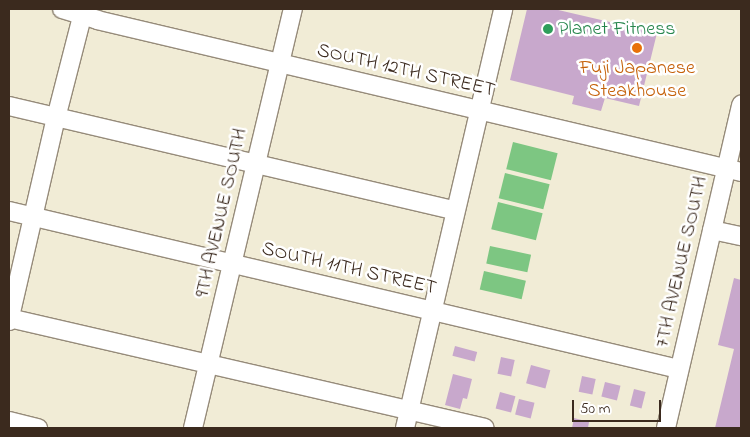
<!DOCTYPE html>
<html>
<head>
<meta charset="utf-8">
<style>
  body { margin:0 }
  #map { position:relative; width:750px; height:437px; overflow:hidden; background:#f1ecd6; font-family:"Indie Flower",sans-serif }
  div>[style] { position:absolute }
  .green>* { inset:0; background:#7dc682; transform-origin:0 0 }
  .building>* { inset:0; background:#c8a8cc; transform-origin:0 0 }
  .roads { filter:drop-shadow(1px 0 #968b7a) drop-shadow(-1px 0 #968b7a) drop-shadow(0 1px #968b7a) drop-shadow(0 -1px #968b7a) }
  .minor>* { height:18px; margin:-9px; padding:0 9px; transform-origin:9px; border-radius:9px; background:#fff }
  .dots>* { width:14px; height:14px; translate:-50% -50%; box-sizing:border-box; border:2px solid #fff; border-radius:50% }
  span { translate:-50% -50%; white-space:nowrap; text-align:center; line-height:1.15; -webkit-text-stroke:5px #fff; paint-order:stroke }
  .leisure-label { font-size:20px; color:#27864d }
  .left { translate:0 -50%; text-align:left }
  .food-label { font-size:20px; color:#c56008 }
  .street-label { font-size:20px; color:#3b2a1e }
  .frame { position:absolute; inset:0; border:10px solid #3b2a1e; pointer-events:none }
  .scale { position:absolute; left:572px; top:400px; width:89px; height:22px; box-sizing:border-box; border:2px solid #3b2a1e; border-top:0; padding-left:6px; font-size:15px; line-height:18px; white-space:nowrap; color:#3b2a1e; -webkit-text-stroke:4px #fff; paint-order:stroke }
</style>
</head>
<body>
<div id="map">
  <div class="green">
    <i style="left:513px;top:142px;width:46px;height:28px;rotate:14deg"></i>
    <i style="left:505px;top:173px;width:46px;height:26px;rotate:14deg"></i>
    <i style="left:498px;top:202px;width:46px;height:28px;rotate:14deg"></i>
    <i style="left:490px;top:246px;width:42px;height:18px;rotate:12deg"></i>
    <i style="left:484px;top:271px;width:43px;height:19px;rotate:13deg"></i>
  </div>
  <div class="building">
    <i style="clip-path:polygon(527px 9px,554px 9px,657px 33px,639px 106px,605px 98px,601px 111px,572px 104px,574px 96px,510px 80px)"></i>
    <i style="clip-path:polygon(734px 278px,741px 280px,741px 428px,715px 428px,734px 349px,718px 345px)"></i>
    <i style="left:455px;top:346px;width:23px;height:10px;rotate:15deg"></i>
    <i style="left:501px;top:357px;width:14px;height:17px;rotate:12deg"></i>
    <i style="left:531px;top:365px;width:20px;height:19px;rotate:15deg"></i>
    <i style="clip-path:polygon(453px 374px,472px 379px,467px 399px,463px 398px,460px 409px,445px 405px)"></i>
    <i style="left:582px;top:376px;width:14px;height:16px;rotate:12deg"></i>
    <i style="left:605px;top:382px;width:16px;height:15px;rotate:14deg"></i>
    <i style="left:634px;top:389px;width:12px;height:17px;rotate:14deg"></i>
    <i style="left:500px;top:392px;width:16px;height:17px;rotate:15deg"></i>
    <i style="left:519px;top:399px;width:16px;height:16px;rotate:14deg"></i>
    <i style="clip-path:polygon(574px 418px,589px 422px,588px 428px,572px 428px)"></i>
  </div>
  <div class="roads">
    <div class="minor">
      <i style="left:62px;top:9px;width:37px;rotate:17deg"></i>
      <i style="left:97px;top:20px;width:662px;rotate:13.28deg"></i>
      <i style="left:9px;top:106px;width:458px;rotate:13.2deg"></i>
      <i style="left:9px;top:211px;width:688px;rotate:13.27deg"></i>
      <i style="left:712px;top:230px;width:30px;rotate:12deg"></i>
      <i style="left:9px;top:318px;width:488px;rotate:13deg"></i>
      <i style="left:9px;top:321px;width:208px;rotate:-77deg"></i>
      <i style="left:56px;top:118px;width:113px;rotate:-75.6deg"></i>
      <i style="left:9px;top:421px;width:30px;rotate:14deg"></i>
      <i style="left:193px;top:428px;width:431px;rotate:-76.6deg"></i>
      <i style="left:405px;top:428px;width:430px;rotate:-76.8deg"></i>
      <i style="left:666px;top:428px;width:332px;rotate:-76.9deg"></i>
    </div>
  </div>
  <div class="dots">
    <i style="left:548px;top:29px;background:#2e9e5b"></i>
    <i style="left:637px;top:48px;background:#e8710a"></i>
  </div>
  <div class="leisure-label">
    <span class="left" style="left:558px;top:29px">Planet Fitness</span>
  </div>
  <div class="food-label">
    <span style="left:637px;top:80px">Fuji Japanese<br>Steakhouse</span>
  </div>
  <div class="street-label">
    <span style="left:406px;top:71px;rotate:13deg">SOUTH 12TH STREET</span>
    <span style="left:222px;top:213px;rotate:-77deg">9TH AVENUE SOUTH</span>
    <span style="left:682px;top:262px;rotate:-77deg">7TH AVENUE SOUTH</span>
    <span style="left:349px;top:269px;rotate:13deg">SOUTH 11TH STREET</span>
  </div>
  <div class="frame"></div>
  <div class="scale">50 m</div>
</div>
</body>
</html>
